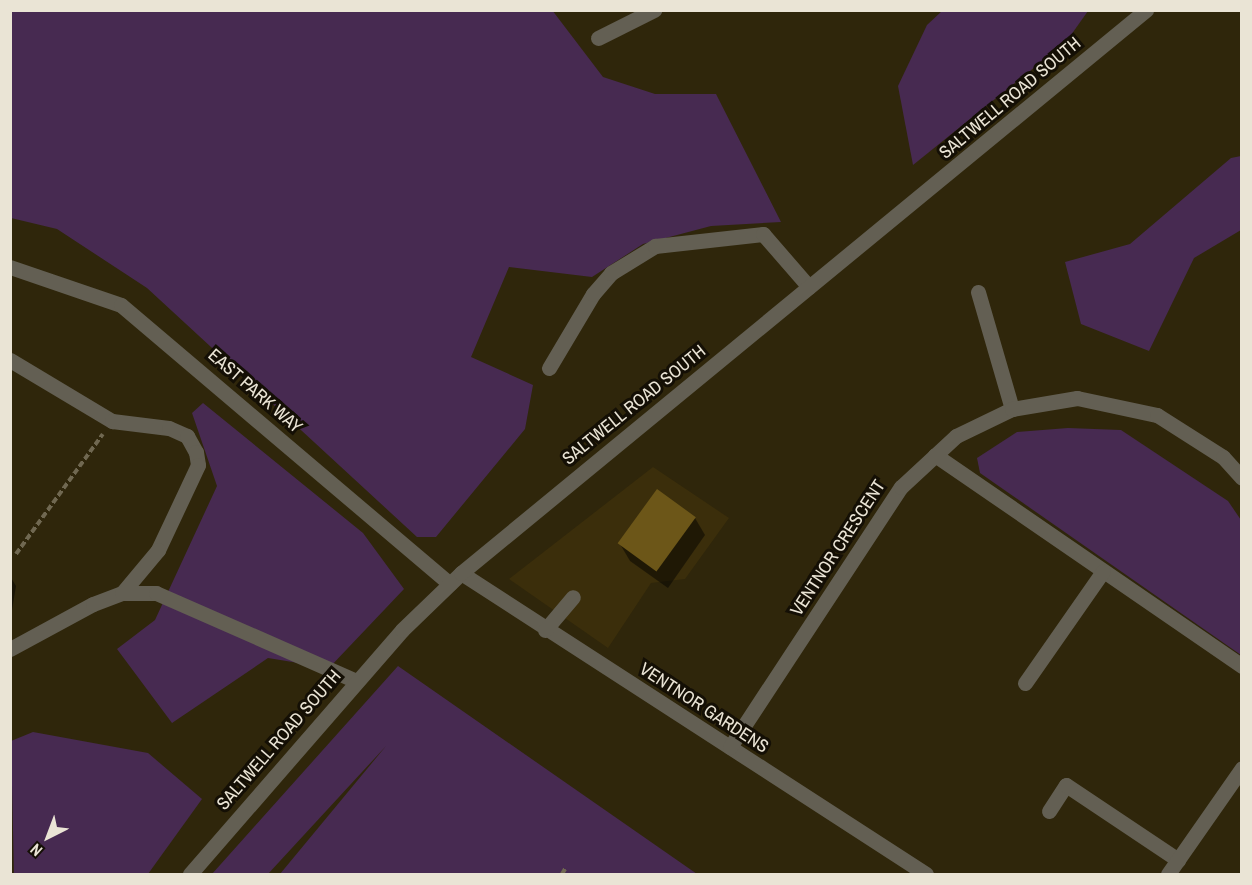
<!DOCTYPE html>
<html>
<head>
<meta charset="utf-8">
<style>
  body { margin:0 }
  #map { position:relative; width:1252px; height:885px; overflow:hidden; background:#2f260b; font-family:"Archivo Narrow",sans-serif }
  div>[style] { position:absolute }
  .built>* { inset:0; background:#3b2e0b }
  .green>* { inset:0; background:#472a51 }
  .shadow>* { inset:0; background:#0007 }
  .building>* { inset:0; background:#6c5618; transform-origin:0 0 }
  .path>* { height:4px; margin-top:-2px; transform-origin:0; background:repeating-linear-gradient(90deg,#706851 0 6px,transparent 0 9px) }
  .minor>* { height:15px; margin:-7.5px; padding:0 7.5px; transform-origin:7.5px; border-radius:7.5px; background:#635f53 }
  span { translate:-50% -50%; white-space:nowrap; text-align:center; line-height:1.15; -webkit-text-stroke:6px #140f05; paint-order:stroke }
  .street-label { font-size:18px; color:#eae4d5 }
  .frame { position:absolute; inset:0; border:12px solid #eae4d5; pointer-events:none }
  .north { position:absolute; left:18px; top:807px; width:60px; height:60px; -webkit-text-stroke:4px #140f05; paint-order:stroke; rotate:222deg; font-size:16px; font-weight:700; line-height:24px; text-align:center; color:#eae4d5 }
  .north::after { content:''; display:block; margin:auto; width:21px; height:27px; background:#eae4d5; clip-path:polygon(50% 0,100% 100%,50% 72%,0 100%) }
</style>
</head>
<body>
<div id="map">
  <div class="built">
    <i style="clip-path:polygon(653px 467px,729px 518px,685px 579px,651px 583px,608px 648px,509px 579px)"></i>
  </div>
  <div class="green">
    <i style="clip-path:polygon(552px 10px,603px 77px,655px 94px,716px 94px,781px 222px,711px 226px,643px 244px,592px 277px,509px 267px,471px 357px,533px 385px,525px 429px,436px 537px,417px 537px,147px 288px,57px 229px,11px 218px,11px 11px)"></i>
    <i style="clip-path:polygon(942px 11px,1088px 11px,1066px 42px,913px 165px,898px 86px,927px 25px)"></i>
    <i style="clip-path:polygon(1241px 156px,1241px 230px,1194px 258px,1149px 351px,1081px 324px,1065px 262px,1130px 244px,1231px 158px)"></i>
    <i style="clip-path:polygon(203px 403px,363px 533px,404px 589px,329px 668px,268px 658px,172px 723px,117px 649px,155px 620px,217px 486px,192px 413px)"></i>
    <i style="clip-path:polygon(1068px 428px,1121px 430px,1228px 501px,1241px 520px,1241px 655px,980px 473px,977px 458px,1017px 432px)"></i>
    <i style="clip-path:polygon(398px 666px,697px 874px,280px 874px,386px 746px,268px 874px,212px 874px)"></i>
    <i style="clip-path:polygon(33px 732px,148px 753px,202px 799px,148px 874px,14px 874px,11px 741px)"></i>
  </div>
  <div class="shadow">
    <i style="clip-path:polygon(695px 518px,705px 535px,668px 588px,630px 561px,620px 544px)"></i>
    <i style="clip-path:polygon(10px 576px,16px 586px,10px 622px)"></i>
  </div>
  <div class="building">
    <i style="left:657px;top:489px;width:48px;height:67px;rotate:36deg"></i>
  </div>
  <div class="path">
    <i style="left:16px;top:554px;width:148px;rotate:-54.1deg"></i>
    <i style="left:562px;top:874px;width:6px;rotate:-59deg"></i>
  </div>
  <div class="minor">
    <i style="left:598px;top:38px;width:63px;rotate:-26.6deg"></i>
    <i style="left:10px;top:267px;width:117px;rotate:18.9deg"></i>
    <i style="left:121px;top:305px;width:431px;rotate:40.3deg"></i>
    <i style="left:978px;top:292px;width:122px;rotate:73.8deg"></i>
    <i style="left:10px;top:360px;width:119px;rotate:30.9deg"></i>
    <i style="left:112px;top:421px;width:57px;rotate:7deg"></i>
    <i style="left:169px;top:428px;width:20px;rotate:24deg"></i>
    <i style="left:187px;top:436px;width:18px;rotate:61deg"></i>
    <i style="left:196px;top:452px;width:13px;rotate:81deg"></i>
    <i style="left:198px;top:465px;width:94px;rotate:115.2deg"></i>
    <i style="left:158px;top:550px;width:56px;rotate:129.9deg"></i>
    <i style="left:549px;top:368px;width:86px;rotate:-59.3deg"></i>
    <i style="left:593px;top:294px;width:28px;rotate:-49deg"></i>
    <i style="left:611px;top:273px;width:52px;rotate:-31.5deg"></i>
    <i style="left:655px;top:246px;width:109px;rotate:-6.3deg"></i>
    <i style="left:763px;top:234px;width:70px;rotate:49deg"></i>
    <i style="left:935px;top:455px;width:373px;rotate:34.5deg"></i>
    <i style="left:461px;top:573px;width:554px;rotate:32.92deg"></i>
    <i style="left:545px;top:630px;width:43px;rotate:-49.7deg"></i>
    <i style="left:10px;top:649px;width:94px;rotate:-28.5deg"></i>
    <i style="left:93px;top:604px;width:31px;rotate:-21deg"></i>
    <i style="left:122px;top:593px;width:34px"></i>
    <i style="left:156px;top:593px;width:219px;rotate:23.7deg"></i>
    <i style="left:1025px;top:683px;width:136px;rotate:-55.1deg"></i>
    <i style="left:730px;top:747px;width:311px;rotate:-56.7deg"></i>
    <i style="left:901px;top:487px;width:75px;rotate:-42.8deg"></i>
    <i style="left:956px;top:436px;width:62px;rotate:-25.7deg"></i>
    <i style="left:1012px;top:409px;width:66px;rotate:-9.6deg"></i>
    <i style="left:1077px;top:398px;width:82px;rotate:12deg"></i>
    <i style="left:1157px;top:415px;width:78px;rotate:32.5deg"></i>
    <i style="left:1223px;top:457px;width:28px;rotate:48deg"></i>
    <i style="left:1049px;top:811px;width:31px;rotate:-57deg"></i>
    <i style="left:1066px;top:785px;width:135px;rotate:33.8deg"></i>
    <i style="left:190px;top:874px;width:323px;rotate:-49deg"></i>
    <i style="left:402px;top:630px;width:82px;rotate:-44deg"></i>
    <i style="left:461px;top:573px;width:887px;rotate:-39.42deg"></i>
    <i style="left:1168px;top:874px;width:129px;rotate:-55.1deg"></i>
  </div>
  <div class="street-label">
    <span style="left:1010px;top:98px;rotate:-40deg">SALTWELL ROAD SOUTH</span>
    <span style="left:255px;top:391px;rotate:41deg">EAST PARK WAY</span>
    <span style="left:634px;top:405px;rotate:-39deg">SALTWELL ROAD SOUTH</span>
    <span style="left:838px;top:548px;rotate:-57deg">VENTNOR CRESCENT</span>
    <span style="left:704px;top:708px;rotate:33deg">VENTNOR GARDENS</span>
    <span style="left:279px;top:740px;rotate:-49deg">SALTWELL ROAD SOUTH</span>
  </div>
  <div class="frame"></div>
  <div class="north">N</div>
</div>
</body>
</html>
